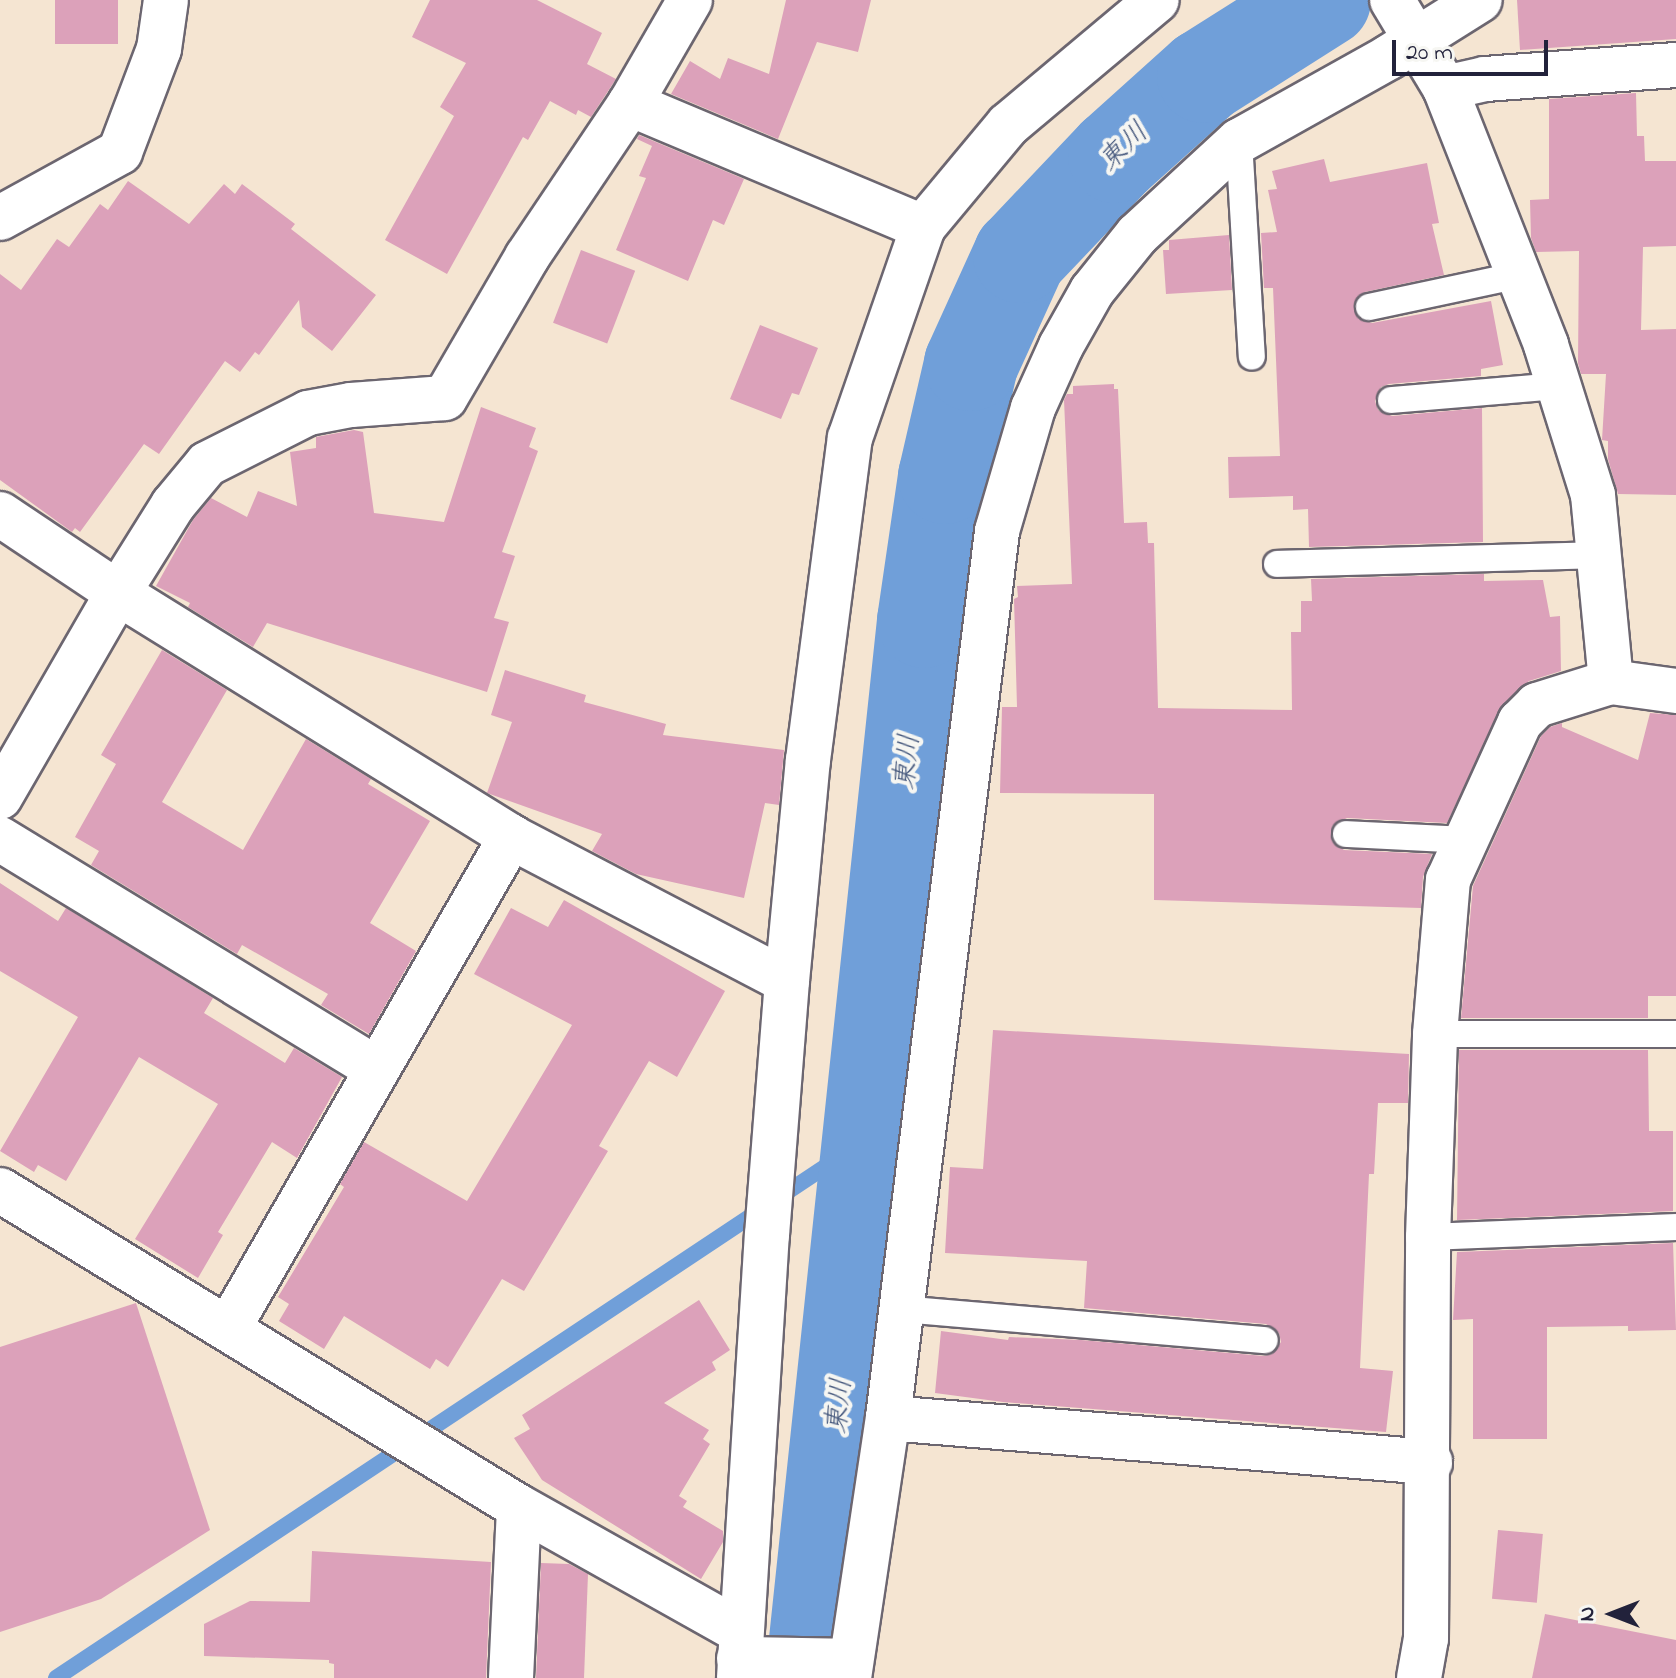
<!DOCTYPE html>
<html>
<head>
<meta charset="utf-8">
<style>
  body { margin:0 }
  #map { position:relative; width:1676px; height:1678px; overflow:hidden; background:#f5e5d2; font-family:"Indie Flower","Klee One",sans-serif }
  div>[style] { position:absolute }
  .stream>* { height:16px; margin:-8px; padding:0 8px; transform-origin:8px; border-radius:8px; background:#709fd9 }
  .river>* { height:94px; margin:-47px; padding:0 47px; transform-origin:47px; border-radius:47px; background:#709fd9 }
  .building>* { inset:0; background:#dca1ba; transform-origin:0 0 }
  .roads { filter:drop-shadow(2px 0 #6c6670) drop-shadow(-2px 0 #6c6670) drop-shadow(0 2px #6c6670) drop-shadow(0 -2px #6c6670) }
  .service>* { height:26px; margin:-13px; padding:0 13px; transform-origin:13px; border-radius:13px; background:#fff }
  .minor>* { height:44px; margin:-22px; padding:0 22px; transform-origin:22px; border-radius:22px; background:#fff }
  span { translate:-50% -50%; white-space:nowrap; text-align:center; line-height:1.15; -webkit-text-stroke:8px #f6f6f2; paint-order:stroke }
  .water-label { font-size:28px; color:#41547a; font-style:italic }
  .north { position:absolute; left:1572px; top:1574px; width:80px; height:80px; -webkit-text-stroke:6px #f6f6f2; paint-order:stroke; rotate:270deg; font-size:22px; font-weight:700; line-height:32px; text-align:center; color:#22223b }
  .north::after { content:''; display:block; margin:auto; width:28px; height:36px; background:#22223b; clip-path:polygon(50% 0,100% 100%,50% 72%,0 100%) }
  .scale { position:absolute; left:1392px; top:40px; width:156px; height:36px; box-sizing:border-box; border:4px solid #22223b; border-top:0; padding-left:10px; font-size:24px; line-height:28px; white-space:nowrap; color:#22223b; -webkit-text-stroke:6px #f6f6f2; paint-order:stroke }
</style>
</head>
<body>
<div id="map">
  <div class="stream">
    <i style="left:56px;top:1678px;width:974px;rotate:-33.61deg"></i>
  </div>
  <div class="river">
    <i style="left:812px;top:1678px;width:1063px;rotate:-83.95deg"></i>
    <i style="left:924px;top:621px;width:146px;rotate:-81.7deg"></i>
    <i style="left:945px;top:477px;width:116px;rotate:-77deg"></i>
    <i style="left:971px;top:364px;width:119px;rotate:-65.6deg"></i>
    <i style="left:1020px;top:256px;width:138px;rotate:-46.5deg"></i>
    <i style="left:1115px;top:156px;width:120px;rotate:-42deg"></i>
    <i style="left:1204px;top:76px;width:142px;rotate:-32.3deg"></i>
  </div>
  <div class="building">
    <i style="left:55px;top:0;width:63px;height:44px"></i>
    <i style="clip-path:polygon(430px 0,537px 0,602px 33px,587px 64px,616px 79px,591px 117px,578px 110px,576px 115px,550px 101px,528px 140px,523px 137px,447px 274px,385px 240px,454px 116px,440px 107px,466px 63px,412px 37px)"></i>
    <i style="clip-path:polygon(786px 0,871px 0,858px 52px,817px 42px,778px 139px,671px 94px,690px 61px,720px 79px,728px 58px,769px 74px)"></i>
    <i style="clip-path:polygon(1517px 0,1676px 0,1676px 39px,1520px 50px)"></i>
    <i style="clip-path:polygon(1636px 93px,1637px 136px,1644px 136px,1645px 161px,1676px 161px,1676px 246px,1643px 247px,1641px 330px,1676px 329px,1676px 495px,1618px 494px,1608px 459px,1608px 441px,1602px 440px,1606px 374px,1581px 374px,1578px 363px,1579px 251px,1536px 252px,1531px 238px,1530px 200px,1549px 199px,1549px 99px)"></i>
    <i style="clip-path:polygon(639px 135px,744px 179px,724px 225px,713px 220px,688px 281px,616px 250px,646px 178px,639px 176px,652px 146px,637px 139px)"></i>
    <i style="clip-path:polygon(1324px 159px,1330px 182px,1427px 163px,1439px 223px,1432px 224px,1444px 275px,1365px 292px,1354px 303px,1358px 318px,1372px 323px,1491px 301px,1503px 365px,1481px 369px,1481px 376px,1389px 384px,1381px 387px,1375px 401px,1378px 410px,1392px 416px,1482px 408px,1483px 542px,1309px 547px,1308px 509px,1293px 510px,1293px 496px,1229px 498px,1228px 457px,1280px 456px,1273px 288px,1264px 288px,1261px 233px,1277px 232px,1268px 190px,1277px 189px,1272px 171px)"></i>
    <i style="clip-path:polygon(128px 181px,189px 224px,224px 184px,235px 194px,242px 184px,295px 224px,291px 229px,376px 295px,332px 351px,302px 327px,299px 300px,259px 355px,255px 352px,240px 372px,225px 361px,159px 454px,144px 444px,80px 532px,75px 528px,72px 532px,0 480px,0 274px,21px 290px,57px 239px,69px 247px,100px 204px,108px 210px)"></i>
    <i style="clip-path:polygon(1229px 235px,1232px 290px,1166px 294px,1163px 250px,1169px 250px,1169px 240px)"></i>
    <i style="left:581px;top:250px;width:58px;height:78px;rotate:21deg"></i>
    <i style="clip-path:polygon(760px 325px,818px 348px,799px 395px,792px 393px,781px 419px,730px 399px)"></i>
    <i style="clip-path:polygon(1114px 384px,1114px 389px,1118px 389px,1124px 523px,1147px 522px,1148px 543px,1154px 543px,1158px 708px,1292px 710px,1291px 632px,1301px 632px,1301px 601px,1312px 601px,1311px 579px,1484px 574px,1484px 581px,1543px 580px,1550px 617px,1560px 616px,1561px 671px,1529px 681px,1502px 705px,1447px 823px,1347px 818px,1332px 826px,1332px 841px,1344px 850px,1432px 854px,1423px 877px,1421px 908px,1154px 900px,1154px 794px,1000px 793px,1002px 707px,1017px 707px,1014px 599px,1018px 597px,1017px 586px,1072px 584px,1064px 400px,1067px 394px,1073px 394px,1073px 386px)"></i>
    <i style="clip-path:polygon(481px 407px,536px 428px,529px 447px,538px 451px,502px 552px,515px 556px,494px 618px,509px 622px,487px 692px,267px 623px,253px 647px,188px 607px,190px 603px,156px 586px,193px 520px,211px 498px,247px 517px,258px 491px,297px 506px,290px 452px,316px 448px,316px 437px,354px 430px,363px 432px,374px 513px,444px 522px)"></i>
    <i style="clip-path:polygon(162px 650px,227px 690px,162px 802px,243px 850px,306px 739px,371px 779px,368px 784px,430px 821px,370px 923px,416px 951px,369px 1034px,321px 1005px,328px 994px,242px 945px,237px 954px,91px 865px,99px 851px,75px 837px,116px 764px,101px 755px)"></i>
    <i style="clip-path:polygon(505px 670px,586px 695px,584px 702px,666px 724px,663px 735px,784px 750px,779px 805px,765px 803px,744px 898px,636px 874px,592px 851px,602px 834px,487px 793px,512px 722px,491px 715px)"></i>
    <i style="clip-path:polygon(1650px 713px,1676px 715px,1676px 996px,1648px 996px,1648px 1018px,1461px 1018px,1473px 886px,1541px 736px,1550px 727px,1562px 723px,1562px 727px,1638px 760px)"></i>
    <i style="clip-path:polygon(0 883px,58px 921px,66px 908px,213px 998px,204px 1013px,285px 1063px,294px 1048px,342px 1077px,297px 1158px,272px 1142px,218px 1232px,223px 1235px,198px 1278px,135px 1239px,218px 1104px,139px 1057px,66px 1181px,38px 1165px,34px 1172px,0 1151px,78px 1017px,0 971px)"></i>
    <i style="clip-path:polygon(564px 900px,725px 991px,677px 1077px,649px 1061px,599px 1146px,608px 1151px,524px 1291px,502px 1279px,448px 1367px,436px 1359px,430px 1369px,344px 1316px,324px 1349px,279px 1321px,289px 1304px,278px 1297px,344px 1187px,340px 1184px,364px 1142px,467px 1201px,572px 1025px,474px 974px,511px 908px,548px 927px)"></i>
    <i style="clip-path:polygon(993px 1030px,1409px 1054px,1408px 1103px,1378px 1103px,1374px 1174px,1369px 1174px,1360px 1368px,1393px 1371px,1386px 1432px,1003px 1402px,935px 1393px,941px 1331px,1008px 1340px,1009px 1337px,1081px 1340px,1264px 1356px,1272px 1354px,1281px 1342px,1279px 1333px,1266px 1324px,1084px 1308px,1087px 1261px,945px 1253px,950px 1167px,983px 1169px)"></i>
    <i style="clip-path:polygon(1459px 1050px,1648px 1050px,1649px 1131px,1673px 1131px,1673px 1211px,1457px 1220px)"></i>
    <i style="clip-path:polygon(1673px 1243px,1676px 1330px,1628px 1331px,1628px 1326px,1547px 1327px,1547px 1439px,1473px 1439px,1473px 1319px,1453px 1320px,1457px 1252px)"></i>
    <i style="clip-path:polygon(699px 1300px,730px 1350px,712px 1362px,716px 1370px,664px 1403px,709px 1430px,703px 1439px,710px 1444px,679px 1496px,687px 1501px,683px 1507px,723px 1531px,723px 1542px,701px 1579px,542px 1480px,514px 1438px,530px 1429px,522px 1415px)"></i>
    <i style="clip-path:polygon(136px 1303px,210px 1530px,101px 1599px,0 1632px,0 1347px)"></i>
    <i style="left:1498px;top:1530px;width:45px;height:69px;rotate:5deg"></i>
    <i style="clip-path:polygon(312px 1551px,491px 1562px,486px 1678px,334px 1678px,334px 1664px,329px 1663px,329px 1660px,204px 1656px,204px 1624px,250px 1601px,310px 1602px)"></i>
    <i style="clip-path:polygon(541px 1563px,569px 1564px,588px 1574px,584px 1678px,536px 1678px)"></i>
    <i style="clip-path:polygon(1545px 1614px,1676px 1640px,1676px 1678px,1532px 1678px)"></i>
  </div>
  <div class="roads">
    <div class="service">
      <i style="left:1239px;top:141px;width:216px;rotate:86.6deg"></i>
      <i style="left:1369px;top:307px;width:153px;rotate:-12deg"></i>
      <i style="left:1391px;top:400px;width:169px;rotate:-4.8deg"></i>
      <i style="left:1277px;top:564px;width:322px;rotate:-1.6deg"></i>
      <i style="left:1346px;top:834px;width:123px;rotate:2.8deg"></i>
      <i style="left:1435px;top:1034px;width:241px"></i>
      <i style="left:1428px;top:1237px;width:248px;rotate:-2.3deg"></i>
      <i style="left:901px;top:1309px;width:365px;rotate:4.9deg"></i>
    </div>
    <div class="minor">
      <i style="left:1392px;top:0;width:103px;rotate:58.9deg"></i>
      <i style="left:1445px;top:88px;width:276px;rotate:68.5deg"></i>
      <i style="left:1546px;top:345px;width:157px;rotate:72.6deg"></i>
      <i style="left:1593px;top:495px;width:188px;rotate:84.5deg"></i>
      <i style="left:1445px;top:88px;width:41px;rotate:-12.7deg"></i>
      <i style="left:1485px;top:79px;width:192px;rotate:-4.2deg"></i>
      <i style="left:630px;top:104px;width:318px;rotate:22.8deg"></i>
      <i style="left:0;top:218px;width:137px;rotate:-28.8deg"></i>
      <i style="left:120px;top:152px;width:110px;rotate:-69.3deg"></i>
      <i style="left:159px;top:49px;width:49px;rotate:-81.9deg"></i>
      <i style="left:0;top:514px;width:142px;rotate:33.8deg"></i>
      <i style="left:118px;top:593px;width:463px;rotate:31.8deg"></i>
      <i style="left:511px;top:837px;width:311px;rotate:27.6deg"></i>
      <i style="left:0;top:797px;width:236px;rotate:-60deg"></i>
      <i style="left:118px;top:593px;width:104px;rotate:-58deg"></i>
      <i style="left:173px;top:505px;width:53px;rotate:-50.3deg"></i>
      <i style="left:207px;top:464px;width:113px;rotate:-26.8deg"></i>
      <i style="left:308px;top:413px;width:44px;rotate:-10.5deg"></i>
      <i style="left:351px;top:405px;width:94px;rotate:-4.3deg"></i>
      <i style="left:445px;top:398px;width:163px;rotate:-59.8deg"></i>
      <i style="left:527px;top:257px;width:184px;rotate:-56.1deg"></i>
      <i style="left:630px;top:104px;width:120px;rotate:-60deg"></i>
      <i style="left:0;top:839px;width:442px;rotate:31.4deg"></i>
      <i style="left:0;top:1190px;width:608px;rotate:31.42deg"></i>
      <i style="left:519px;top:1507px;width:253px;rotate:29.3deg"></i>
      <i style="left:228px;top:1329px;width:568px;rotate:-60.09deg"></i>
      <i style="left:888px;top:1418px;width:544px;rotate:4.64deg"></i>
      <i style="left:739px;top:1659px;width:111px;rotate:1deg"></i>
      <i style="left:511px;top:1678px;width:171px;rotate:-87.3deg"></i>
      <i style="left:739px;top:1678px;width:444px;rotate:-86.4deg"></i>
      <i style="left:767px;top:1235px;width:255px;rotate:-85.5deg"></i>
      <i style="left:787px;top:981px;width:222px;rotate:-84.6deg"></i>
      <i style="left:808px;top:760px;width:325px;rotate:-82.6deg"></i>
      <i style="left:850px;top:438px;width:223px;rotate:-70.9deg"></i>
      <i style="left:923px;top:227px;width:133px;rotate:-50.2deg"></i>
      <i style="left:1008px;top:125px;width:194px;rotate:-40deg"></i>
      <i style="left:849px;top:1678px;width:263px;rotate:-81.5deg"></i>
      <i style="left:888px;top:1418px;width:894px;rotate:-82.99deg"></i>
      <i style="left:997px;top:531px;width:128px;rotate:-73.7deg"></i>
      <i style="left:1033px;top:408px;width:68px;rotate:-65.7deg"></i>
      <i style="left:1061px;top:346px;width:63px;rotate:-60.6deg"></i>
      <i style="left:1092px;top:291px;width:72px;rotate:-51.2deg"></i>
      <i style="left:1137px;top:235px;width:139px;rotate:-42.7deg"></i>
      <i style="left:1239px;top:141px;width:172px;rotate:-29.2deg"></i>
      <i style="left:1389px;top:57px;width:107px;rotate:-32.1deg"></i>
      <i style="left:1419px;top:1678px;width:40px;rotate:-80deg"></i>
      <i style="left:1426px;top:1639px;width:402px;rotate:-89.7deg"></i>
      <i style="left:1428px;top:1237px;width:203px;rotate:-88deg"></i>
      <i style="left:1435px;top:1034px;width:155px;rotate:-85.2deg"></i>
      <i style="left:1448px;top:880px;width:174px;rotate:-65.5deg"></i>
      <i style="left:1520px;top:722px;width:24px;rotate:-45deg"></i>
      <i style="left:1537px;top:705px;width:77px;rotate:-17.3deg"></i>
      <i style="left:1611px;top:682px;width:66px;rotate:7.9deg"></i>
    </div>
  </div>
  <div class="water-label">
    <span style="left:1125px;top:148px;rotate:-44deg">東川</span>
    <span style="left:909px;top:762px;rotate:-84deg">東川</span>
    <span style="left:841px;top:1406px;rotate:-84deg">東川</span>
  </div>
  <div class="north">N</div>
  <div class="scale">20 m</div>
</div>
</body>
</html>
